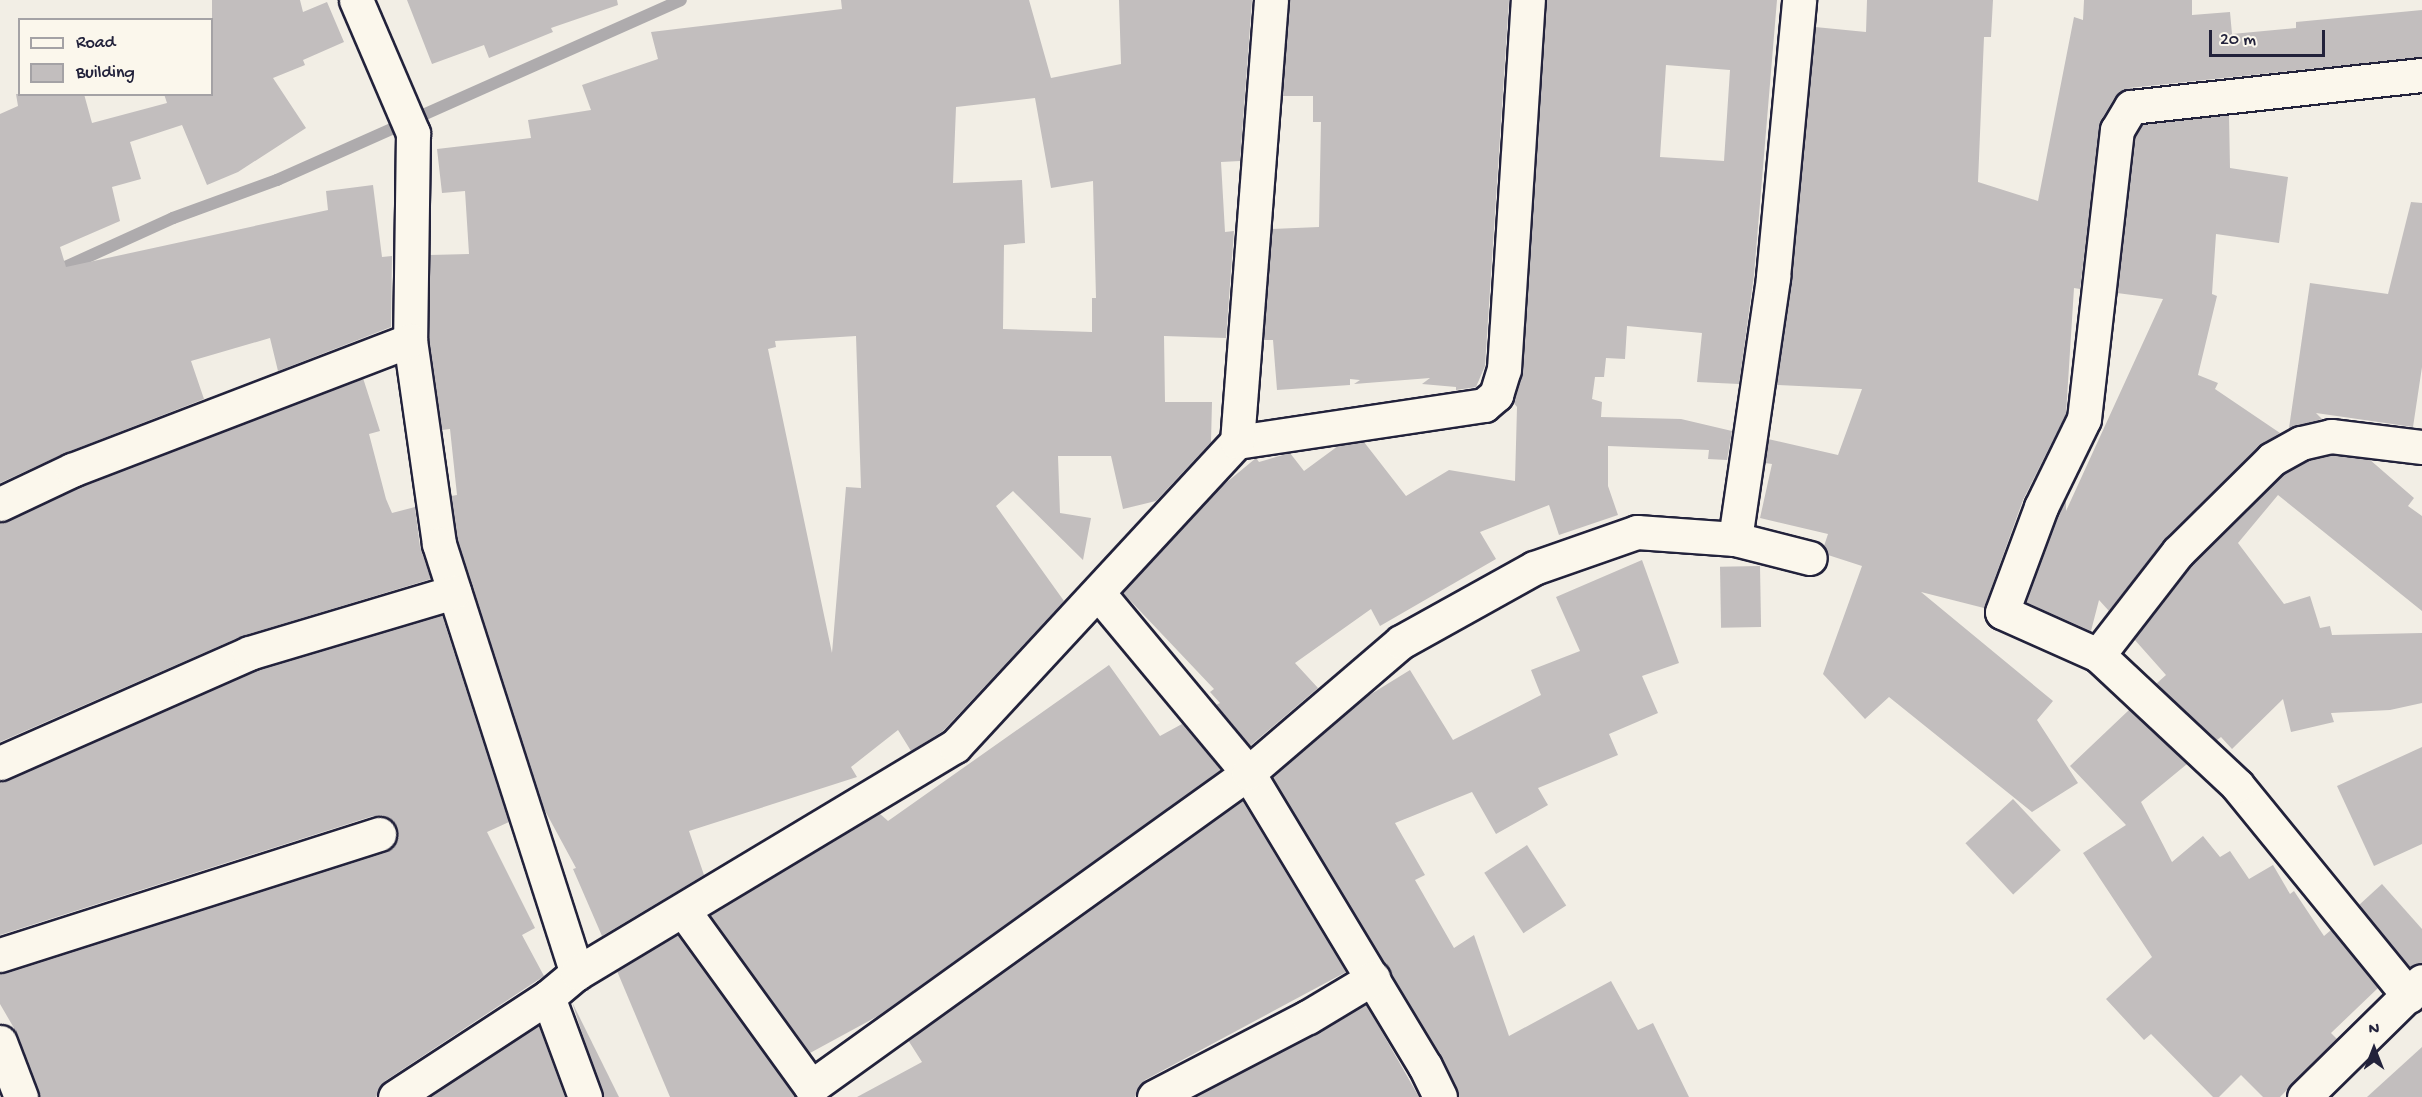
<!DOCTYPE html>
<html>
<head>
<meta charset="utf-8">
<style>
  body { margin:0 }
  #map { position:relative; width:2422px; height:1097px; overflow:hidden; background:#f2eee5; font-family:"Gochi Hand",sans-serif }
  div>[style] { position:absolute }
  .stream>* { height:12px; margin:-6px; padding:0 6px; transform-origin:6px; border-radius:6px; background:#aeabad }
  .building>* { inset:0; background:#c2bebe; transform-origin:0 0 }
  .roads { filter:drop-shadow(2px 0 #22223b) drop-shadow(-2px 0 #22223b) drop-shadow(0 2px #22223b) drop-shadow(0 -2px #22223b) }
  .minor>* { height:33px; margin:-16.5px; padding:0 16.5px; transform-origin:16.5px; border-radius:16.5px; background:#fbf7ec }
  span { translate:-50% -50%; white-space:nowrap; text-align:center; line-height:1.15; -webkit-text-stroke:4.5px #fbf7ec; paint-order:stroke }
  .legend { position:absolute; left:18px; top:18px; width:195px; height:78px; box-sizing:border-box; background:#fbf7ec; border:2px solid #a4a2a5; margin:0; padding:8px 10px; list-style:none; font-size:18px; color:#22223b }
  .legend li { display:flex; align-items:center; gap:12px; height:30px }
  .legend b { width:30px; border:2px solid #a4a2a5 }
  .north { position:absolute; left:2344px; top:1019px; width:60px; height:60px; -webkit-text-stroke:4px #fbf7ec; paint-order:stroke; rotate:0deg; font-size:16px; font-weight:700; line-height:24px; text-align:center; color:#22223b }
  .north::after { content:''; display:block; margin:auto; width:21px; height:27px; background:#22223b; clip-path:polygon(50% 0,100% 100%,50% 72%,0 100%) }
  .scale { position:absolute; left:2209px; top:30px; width:116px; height:27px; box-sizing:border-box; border:3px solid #22223b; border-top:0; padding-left:8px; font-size:18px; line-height:21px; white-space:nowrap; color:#22223b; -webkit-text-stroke:4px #fbf7ec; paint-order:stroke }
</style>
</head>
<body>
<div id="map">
  <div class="stream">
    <i style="left:52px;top:273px;width:133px;rotate:-24.4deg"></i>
    <i style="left:173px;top:218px;width:111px;rotate:-20.1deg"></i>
    <i style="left:277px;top:180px;width:442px;rotate:-24deg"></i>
  </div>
  <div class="building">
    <i style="clip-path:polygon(212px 0,300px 0,303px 12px,327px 2px,344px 42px,303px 60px,305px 65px,273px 78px,306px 128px,238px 172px,207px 185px,182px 125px,130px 142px,141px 179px,112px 187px,120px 221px,60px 247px,66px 267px,328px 210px,326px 191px,373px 185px,382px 257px,392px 256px,391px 327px,278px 371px,270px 338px,191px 361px,204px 399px,65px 453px,0 483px,0 114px,18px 106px,16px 94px,84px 94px,92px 123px,167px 103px,164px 94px,212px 94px)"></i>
    <i style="clip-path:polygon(407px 0,617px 0,618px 5px,551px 28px,553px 32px,489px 58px,484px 45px,432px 64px)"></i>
    <i style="clip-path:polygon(evenodd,841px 0,1029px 0,1051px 78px,1121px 64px,1119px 0,1252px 0,1240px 161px,1221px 162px,1225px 232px,1234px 231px,1226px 338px,1164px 336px,1165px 402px,1212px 402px,1211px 442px,1156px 501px,1123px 509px,1111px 456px,1058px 456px,1060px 513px,1091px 518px,1083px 560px,1013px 491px,996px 506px,1064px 601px,943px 731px,911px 751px,898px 730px,851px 767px,857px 777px,689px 831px,704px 875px,602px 936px,573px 869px,576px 868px,543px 807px,457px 540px,451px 496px,457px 495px,450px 429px,442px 430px,429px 339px,430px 255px,469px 254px,465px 191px,442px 193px,437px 149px,531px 138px,528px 120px,591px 110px,582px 85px,658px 59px,651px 32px,842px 9px,841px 0,1035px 98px,1051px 188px,1093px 181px,1096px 298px,1092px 298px,1092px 332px,1003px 329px,1004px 245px,1025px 243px,1022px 180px,953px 183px,956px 107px,1035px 98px,841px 0,856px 336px,861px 488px,846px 487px,832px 653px,768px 349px,776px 347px,775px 341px,856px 336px)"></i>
    <i style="clip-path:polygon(1290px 0,1509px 0,1485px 366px,1476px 387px,1456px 390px,1456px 387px,1422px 384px,1430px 378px,1354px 384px,1360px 380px,1350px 379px,1350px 385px,1277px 390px,1273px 340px,1264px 340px,1272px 229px,1319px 227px,1321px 122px,1313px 122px,1313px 96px,1282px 96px)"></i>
    <i style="clip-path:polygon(evenodd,1547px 0,1777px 0,1754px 275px,1739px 384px,1697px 382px,1702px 333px,1627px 326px,1625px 359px,1606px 358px,1604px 377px,1595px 377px,1592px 399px,1602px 402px,1601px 417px,1681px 419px,1732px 431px,1727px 460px,1708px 459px,1709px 450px,1608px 446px,1608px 486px,1618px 515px,1559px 535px,1549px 505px,1480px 532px,1496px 559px,1380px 626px,1371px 609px,1295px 663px,1318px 688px,1250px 746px,1216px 705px,1220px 703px,1210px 692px,1214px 689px,1123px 593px,1221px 487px,1256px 458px,1259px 462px,1290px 453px,1304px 471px,1338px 446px,1364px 442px,1406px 496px,1449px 470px,1515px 481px,1517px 407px,1513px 402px,1523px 370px,1547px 0,1666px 65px,1730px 70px,1724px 161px,1660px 157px,1666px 65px)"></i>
    <i style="clip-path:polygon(1867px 0,1993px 0,1991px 37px,1984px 37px,1978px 182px,2038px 201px,2074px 17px,2083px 20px,2084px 0,2192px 0,2192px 15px,2230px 12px,2232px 34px,2296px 28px,2296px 22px,2422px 10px,2422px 57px,2129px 88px,2115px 97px,2101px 120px,2080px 289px,2074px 288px,2066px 414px,2023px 500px,1984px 608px,1921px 592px,2053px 701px,2037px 720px,2078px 783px,2032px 812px,1889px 697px,1865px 719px,1823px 674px,1862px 566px,1828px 555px,1824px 546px,1828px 534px,1760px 518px,1772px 464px,1765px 463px,1768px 439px,1838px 455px,1862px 389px,1776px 385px,1792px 279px,1815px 27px,1866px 32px)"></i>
    <i style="clip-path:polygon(2229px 115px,2230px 168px,2288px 177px,2279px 243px,2216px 234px,2212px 294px,2217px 296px,2198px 375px,2218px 383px,2215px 389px,2280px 433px,2259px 446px,2165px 539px,2109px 611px,2099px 600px,2091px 631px,2026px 602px,2058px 514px,2066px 499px,2066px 511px,2163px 299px,2117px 293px,2135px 136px,2142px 125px)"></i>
    <i style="clip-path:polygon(2411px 202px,2422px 203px,2422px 367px,2413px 427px,2316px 413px,2322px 419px,2289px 428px,2310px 283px,2388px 294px)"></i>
    <i style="clip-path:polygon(363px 378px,380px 431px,369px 434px,386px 499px,392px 513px,415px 507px,420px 547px,431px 579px,242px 636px,0 742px,0 522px,79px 487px)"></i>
    <i style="clip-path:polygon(2332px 455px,2369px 459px,2414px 498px,2408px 506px,2422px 516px,2422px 611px,2278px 495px,2238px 543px,2284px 604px,2310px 596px,2320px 628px,2330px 626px,2332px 635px,2422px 633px,2422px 703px,2390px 710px,2331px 713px,2334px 722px,2291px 732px,2283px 699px,2232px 749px,2221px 737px,2217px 740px,2156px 684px,2166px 675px,2134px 639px,2192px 564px,2283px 474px,2308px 461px)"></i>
    <i style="clip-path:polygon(1642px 560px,1679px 663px,1642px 676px,1658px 713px,1609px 734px,1618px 755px,1538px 788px,1548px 805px,1496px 834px,1472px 792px,1395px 823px,1425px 875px,1415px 880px,1454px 948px,1474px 935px,1509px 1036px,1611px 981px,1638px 1030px,1653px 1023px,1689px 1097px,1459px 1097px,1441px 1056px,1272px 777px,1363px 699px,1410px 670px,1453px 740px,1541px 695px,1531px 670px,1580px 651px,1556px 597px)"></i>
    <i style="left:1760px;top:566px;width:61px;height:40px;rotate:89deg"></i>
    <i style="clip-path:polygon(442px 615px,509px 822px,487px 832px,535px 928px,522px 935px,544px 976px,385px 1081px,376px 1097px,39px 1097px,18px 1035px,0 1004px,0 973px,385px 852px,393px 846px,397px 829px,391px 820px,373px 816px,0 935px,0 781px,255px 671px)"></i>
    <i style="clip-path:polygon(1109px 665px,1160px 736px,1182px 724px,1221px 770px,878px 1016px,810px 1053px,710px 915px,879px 813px,888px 821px)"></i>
    <i style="clip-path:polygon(2129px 710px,2187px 764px,2141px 802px,2172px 862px,2203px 836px,2220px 857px,2230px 851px,2249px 879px,2273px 865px,2290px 894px,2294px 891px,2324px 936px,2331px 930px,2378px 988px,2331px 1033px,2337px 1039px,2280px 1097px,2263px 1097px,2241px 1075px,2219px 1097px,2213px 1097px,2151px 1034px,2144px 1040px,2106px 999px,2152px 957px,2083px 853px,2126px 825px,2070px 766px)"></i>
    <i style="clip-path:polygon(2422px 747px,2422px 844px,2374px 866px,2337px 786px)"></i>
    <i style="left:2013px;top:799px;width:70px;height:65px;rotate:47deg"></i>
    <i style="clip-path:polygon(1242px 800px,1346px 972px,1145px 1080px,1135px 1097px,857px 1097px,922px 1062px,908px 1040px)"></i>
    <i style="left:1527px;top:845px;width:72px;height:51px;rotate:57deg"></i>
    <i style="clip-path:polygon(2382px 884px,2422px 929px,2422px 963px,2410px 967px,2359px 905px)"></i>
    <i style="clip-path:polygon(678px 934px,795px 1097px,670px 1097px,617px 971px)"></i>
    <i style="clip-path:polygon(572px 1002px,619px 1097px,603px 1097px)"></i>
    <i style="clip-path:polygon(1366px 1004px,1419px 1097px,1195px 1097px,1317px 1034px)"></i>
    <i style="clip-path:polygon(539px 1026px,565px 1097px,429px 1097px)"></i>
    <i style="clip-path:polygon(2422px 1047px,2422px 1097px,2367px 1097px)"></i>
  </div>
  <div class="roads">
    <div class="minor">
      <i style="left:356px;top:0;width:145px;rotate:66.8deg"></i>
      <i style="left:413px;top:133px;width:207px;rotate:90.8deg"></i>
      <i style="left:410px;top:340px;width:206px;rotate:81.9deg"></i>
      <i style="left:439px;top:544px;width:451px;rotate:72.2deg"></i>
      <i style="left:1237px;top:442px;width:250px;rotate:-8.5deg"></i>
      <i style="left:1484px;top:405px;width:16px;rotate:-40deg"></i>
      <i style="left:1496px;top:395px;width:27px;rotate:-73deg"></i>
      <i style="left:1504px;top:369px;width:370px;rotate:-86.3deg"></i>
      <i style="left:0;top:504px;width:80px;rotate:-25.3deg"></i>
      <i style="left:72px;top:470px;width:362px;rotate:-21deg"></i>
      <i style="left:1735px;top:539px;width:265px;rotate:-81.7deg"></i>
      <i style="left:1773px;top:277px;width:278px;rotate:-84.6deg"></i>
      <i style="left:1099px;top:594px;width:233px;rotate:50.2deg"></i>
      <i style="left:1248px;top:773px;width:342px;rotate:58.9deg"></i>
      <i style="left:1425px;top:1066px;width:34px;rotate:64deg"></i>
      <i style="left:2098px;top:655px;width:130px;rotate:-52.2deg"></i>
      <i style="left:2178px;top:552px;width:132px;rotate:-44.7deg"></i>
      <i style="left:2272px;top:459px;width:33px;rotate:-29deg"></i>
      <i style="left:2301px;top:443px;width:31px;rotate:-13deg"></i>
      <i style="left:2331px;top:436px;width:92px;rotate:6.9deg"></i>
      <i style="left:0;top:763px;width:272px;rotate:-23.8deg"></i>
      <i style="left:249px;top:653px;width:214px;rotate:-16.6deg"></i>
      <i style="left:683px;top:910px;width:218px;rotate:54.1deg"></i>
      <i style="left:811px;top:1087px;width:538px;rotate:-35.7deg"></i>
      <i style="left:1248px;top:773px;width:201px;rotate:-40.6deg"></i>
      <i style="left:1401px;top:642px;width:152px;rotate:-29.1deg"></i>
      <i style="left:1534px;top:568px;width:109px;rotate:-19.3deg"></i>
      <i style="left:1637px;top:532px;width:98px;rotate:4.1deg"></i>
      <i style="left:1735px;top:539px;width:77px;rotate:14.2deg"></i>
      <i style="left:0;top:955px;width:398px;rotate:-17.7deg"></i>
      <i style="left:2409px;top:996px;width:272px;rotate:-129.2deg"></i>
      <i style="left:2237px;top:785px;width:190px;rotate:-136.9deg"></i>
      <i style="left:2098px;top:655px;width:105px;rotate:-155.9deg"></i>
      <i style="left:2002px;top:612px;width:112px;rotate:-69.6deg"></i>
      <i style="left:2041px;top:507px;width:98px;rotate:-64deg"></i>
      <i style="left:2084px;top:419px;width:291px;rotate:-83.5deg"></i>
      <i style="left:2117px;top:130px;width:27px;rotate:-59deg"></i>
      <i style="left:2131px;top:107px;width:293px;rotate:-6.3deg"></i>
      <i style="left:548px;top:997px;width:107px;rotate:69.7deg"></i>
      <i style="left:0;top:1042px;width:59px;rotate:69.1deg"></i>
      <i style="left:395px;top:1097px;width:183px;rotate:-33.2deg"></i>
      <i style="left:548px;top:997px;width:38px;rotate:-40deg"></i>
      <i style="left:577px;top:973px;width:441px;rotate:-31deg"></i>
      <i style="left:955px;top:746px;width:415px;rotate:-47.2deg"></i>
      <i style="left:1237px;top:442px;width:443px;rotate:-85.6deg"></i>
      <i style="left:1154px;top:1097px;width:174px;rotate:-27.5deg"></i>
      <i style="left:1308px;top:1017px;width:76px;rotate:-31deg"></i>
      <i style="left:2304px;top:1097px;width:165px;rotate:-44.5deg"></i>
    </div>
  </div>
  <ul class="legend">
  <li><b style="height:8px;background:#fbf7ec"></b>Road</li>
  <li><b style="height:16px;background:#c2bebe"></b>Building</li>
  </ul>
  <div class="north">N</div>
  <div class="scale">20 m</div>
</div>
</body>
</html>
